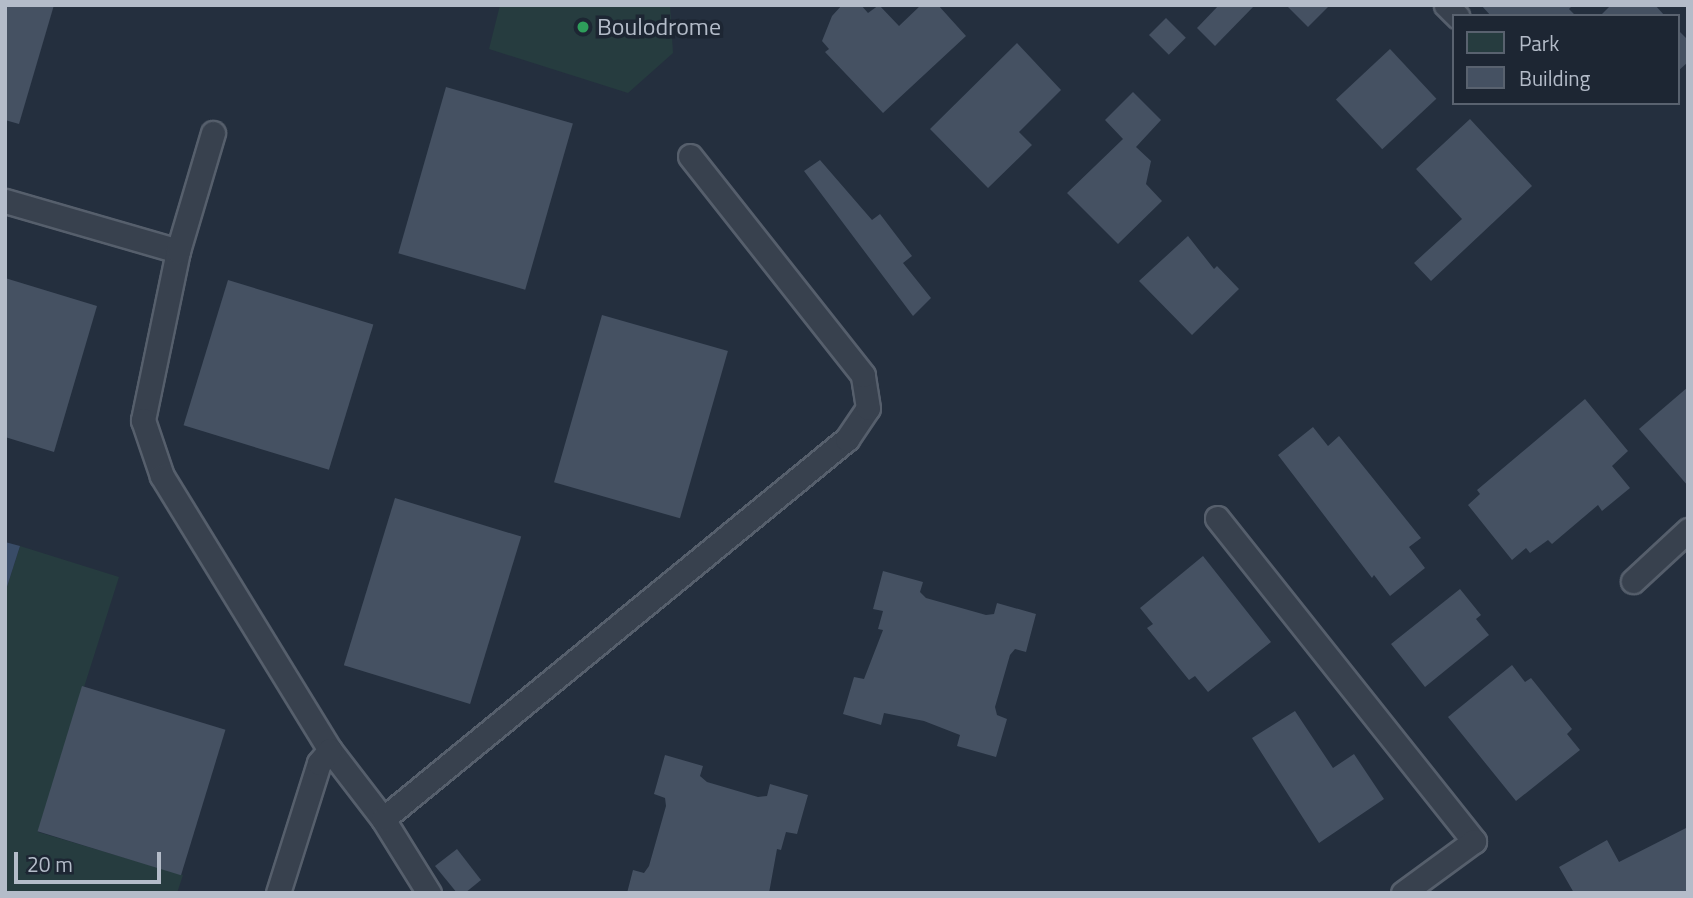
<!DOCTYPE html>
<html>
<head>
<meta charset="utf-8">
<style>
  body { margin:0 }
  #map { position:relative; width:1693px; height:898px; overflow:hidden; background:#242f3e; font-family:"Titillium Web",sans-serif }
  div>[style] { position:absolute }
  .green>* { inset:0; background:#263c3f }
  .water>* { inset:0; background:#394c67 }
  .building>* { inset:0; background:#455162; transform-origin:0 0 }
  .roads { filter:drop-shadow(2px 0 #565f6c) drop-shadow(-2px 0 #565f6c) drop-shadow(0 2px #565f6c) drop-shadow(0 -2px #565f6c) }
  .lane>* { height:23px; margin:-11.5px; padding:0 11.5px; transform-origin:11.5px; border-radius:11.5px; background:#38414e }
  .dots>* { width:19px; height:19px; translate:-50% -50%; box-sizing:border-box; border:4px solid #1d2633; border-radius:50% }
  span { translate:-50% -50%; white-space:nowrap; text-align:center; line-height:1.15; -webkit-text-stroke:7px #1d2633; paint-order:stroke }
  .poi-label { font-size:24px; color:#b4bcc9 }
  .left { translate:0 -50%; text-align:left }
  .frame { position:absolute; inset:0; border:7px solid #b4bcc9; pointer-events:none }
  .legend { position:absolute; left:1452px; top:14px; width:228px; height:91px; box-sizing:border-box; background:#1d2633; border:2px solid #59626f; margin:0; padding:9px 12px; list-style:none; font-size:21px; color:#b4bcc9 }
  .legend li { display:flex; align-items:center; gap:14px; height:35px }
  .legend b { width:35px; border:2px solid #59626f }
  .scale { position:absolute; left:14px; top:852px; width:147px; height:32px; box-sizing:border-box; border:4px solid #b4bcc9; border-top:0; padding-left:9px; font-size:21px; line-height:24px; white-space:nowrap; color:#b4bcc9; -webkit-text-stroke:5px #1d2633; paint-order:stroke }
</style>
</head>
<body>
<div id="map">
  <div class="green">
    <i style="clip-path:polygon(500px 5px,670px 5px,673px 53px,628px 93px,489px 49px)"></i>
    <i style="clip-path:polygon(20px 546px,119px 577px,38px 832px,183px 875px,177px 893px,5px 893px,5px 593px)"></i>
  </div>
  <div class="water">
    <i style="clip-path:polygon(5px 542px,20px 546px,5px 593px)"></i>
  </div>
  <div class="building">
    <i style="clip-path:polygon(5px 5px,54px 5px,19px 124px,5px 120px)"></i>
    <i style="clip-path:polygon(842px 5px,861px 5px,868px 13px,879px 5px,899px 26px,921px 5px,938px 5px,966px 36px,883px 113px,825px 52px,829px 49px,822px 41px,832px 16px)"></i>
    <i style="clip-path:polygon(1219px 5px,1255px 5px,1215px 46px,1197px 28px)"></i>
    <i style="clip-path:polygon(1286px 5px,1330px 5px,1308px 27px)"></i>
    <i style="clip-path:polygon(1481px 5px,1573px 5px,1569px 9px,1576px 16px,1491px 16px)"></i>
    <i style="clip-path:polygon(1611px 5px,1655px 5px,1665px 16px,1600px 16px)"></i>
    <i style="left:1166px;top:18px;width:28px;height:24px;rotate:45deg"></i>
    <i style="clip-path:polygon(1677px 29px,1688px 40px,1688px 62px,1677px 72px)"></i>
    <i style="clip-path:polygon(1017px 43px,1061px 90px,1019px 132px,1032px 145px,988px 188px,930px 129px)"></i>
    <i style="left:1390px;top:49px;width:68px;height:74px;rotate:47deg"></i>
    <i style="left:446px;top:87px;width:132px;height:173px;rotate:16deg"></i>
    <i style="clip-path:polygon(1133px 92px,1161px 120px,1136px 147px,1151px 161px,1146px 184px,1162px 201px,1118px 244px,1067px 193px,1123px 139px,1105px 120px)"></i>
    <i style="clip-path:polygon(1470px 119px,1532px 186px,1431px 281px,1414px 263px,1462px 219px,1416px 169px)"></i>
    <i style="clip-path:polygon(820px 160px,872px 220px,880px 214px,912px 256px,903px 263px,931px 298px,913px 316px,804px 171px)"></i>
    <i style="clip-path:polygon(1188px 236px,1214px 269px,1217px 266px,1239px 289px,1192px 335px,1139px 281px)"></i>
    <i style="clip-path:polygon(5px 278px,97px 306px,54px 452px,5px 437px)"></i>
    <i style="left:228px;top:280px;width:152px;height:152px;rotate:17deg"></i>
    <i style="left:602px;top:315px;width:131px;height:174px;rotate:16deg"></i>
    <i style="clip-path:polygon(1688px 387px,1688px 486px,1639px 429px)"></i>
    <i style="clip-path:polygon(1585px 399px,1628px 451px,1612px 466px,1630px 488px,1602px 511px,1598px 505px,1552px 544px,1548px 540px,1530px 553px,1526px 548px,1512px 560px,1468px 505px,1480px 494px,1477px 490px)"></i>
    <i style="clip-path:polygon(1313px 427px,1328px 446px,1339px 436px,1421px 538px,1409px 547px,1425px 568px,1390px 596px,1374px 575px,1372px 578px,1278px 455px)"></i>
    <i style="left:395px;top:498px;width:132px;height:175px;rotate:17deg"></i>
    <i style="clip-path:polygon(1203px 556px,1271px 642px,1208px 692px,1195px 676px,1189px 680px,1147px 628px,1153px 624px,1140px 608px)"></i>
    <i style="clip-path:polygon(883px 571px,923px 582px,920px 592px,926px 598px,986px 615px,994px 614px,997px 603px,1036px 614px,1026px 652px,1015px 649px,1010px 655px,995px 707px,997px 715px,1007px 719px,996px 757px,957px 746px,960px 735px,924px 721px,884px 713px,881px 725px,843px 714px,854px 677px,864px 679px,883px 630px,878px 629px,883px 611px,873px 609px)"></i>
    <i style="clip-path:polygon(1460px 589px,1481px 615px,1476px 619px,1489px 635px,1425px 687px,1391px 644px)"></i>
    <i style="clip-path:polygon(1512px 665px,1525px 682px,1531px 678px,1572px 729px,1567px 734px,1580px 750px,1516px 801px,1448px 717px)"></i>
    <i style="left:82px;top:686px;width:150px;height:152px;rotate:17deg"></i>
    <i style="clip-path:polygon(1295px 711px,1333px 768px,1354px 754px,1384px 799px,1319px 843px,1252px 738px)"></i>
    <i style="clip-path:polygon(665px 755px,703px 766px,700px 776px,707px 782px,758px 797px,767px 796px,770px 784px,808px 795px,797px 834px,786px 832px,781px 850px,777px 849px,769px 893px,627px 893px,633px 870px,644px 873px,649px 866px,666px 806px,665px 798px,654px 794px)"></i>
    <i style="clip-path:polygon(1688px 827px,1688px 893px,1574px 893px,1559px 867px,1607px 840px,1619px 862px)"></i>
    <i style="clip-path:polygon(457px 849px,481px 880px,465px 893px,457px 893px,435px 866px)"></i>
  </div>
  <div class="roads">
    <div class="lane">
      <i style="left:1446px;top:5px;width:16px;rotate:45deg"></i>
      <i style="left:5px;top:201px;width:180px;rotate:16.1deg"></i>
      <i style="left:178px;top:251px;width:173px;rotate:101.7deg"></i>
      <i style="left:143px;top:420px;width:59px;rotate:71.3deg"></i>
      <i style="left:162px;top:476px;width:321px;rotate:58.5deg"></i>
      <i style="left:330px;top:750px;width:87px;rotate:52.5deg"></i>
      <i style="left:178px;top:251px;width:123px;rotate:-73.5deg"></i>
      <i style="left:1217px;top:518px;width:413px;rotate:51.5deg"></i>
      <i style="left:1474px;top:841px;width:88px;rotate:143.8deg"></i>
      <i style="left:1633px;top:581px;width:75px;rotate:-42.8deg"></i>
      <i style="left:278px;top:893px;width:136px;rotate:-72.5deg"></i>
      <i style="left:319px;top:763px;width:17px;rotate:-50deg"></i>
      <i style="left:429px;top:893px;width:87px;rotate:-121.9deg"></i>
      <i style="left:383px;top:819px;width:600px;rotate:-39.32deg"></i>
      <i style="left:847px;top:439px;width:37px;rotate:-56deg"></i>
      <i style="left:868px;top:408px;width:33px;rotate:-99deg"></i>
      <i style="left:863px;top:375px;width:279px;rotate:-128.3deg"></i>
    </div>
  </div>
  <div class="dots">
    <i style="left:583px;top:27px;background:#2e9e5b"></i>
  </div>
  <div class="poi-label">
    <span class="left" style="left:597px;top:27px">Boulodrome</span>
  </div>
  <div class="frame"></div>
  <ul class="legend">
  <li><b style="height:19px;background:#263c3f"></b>Park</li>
  <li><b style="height:19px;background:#455162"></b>Building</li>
  </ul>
  <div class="scale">20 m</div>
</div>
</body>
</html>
